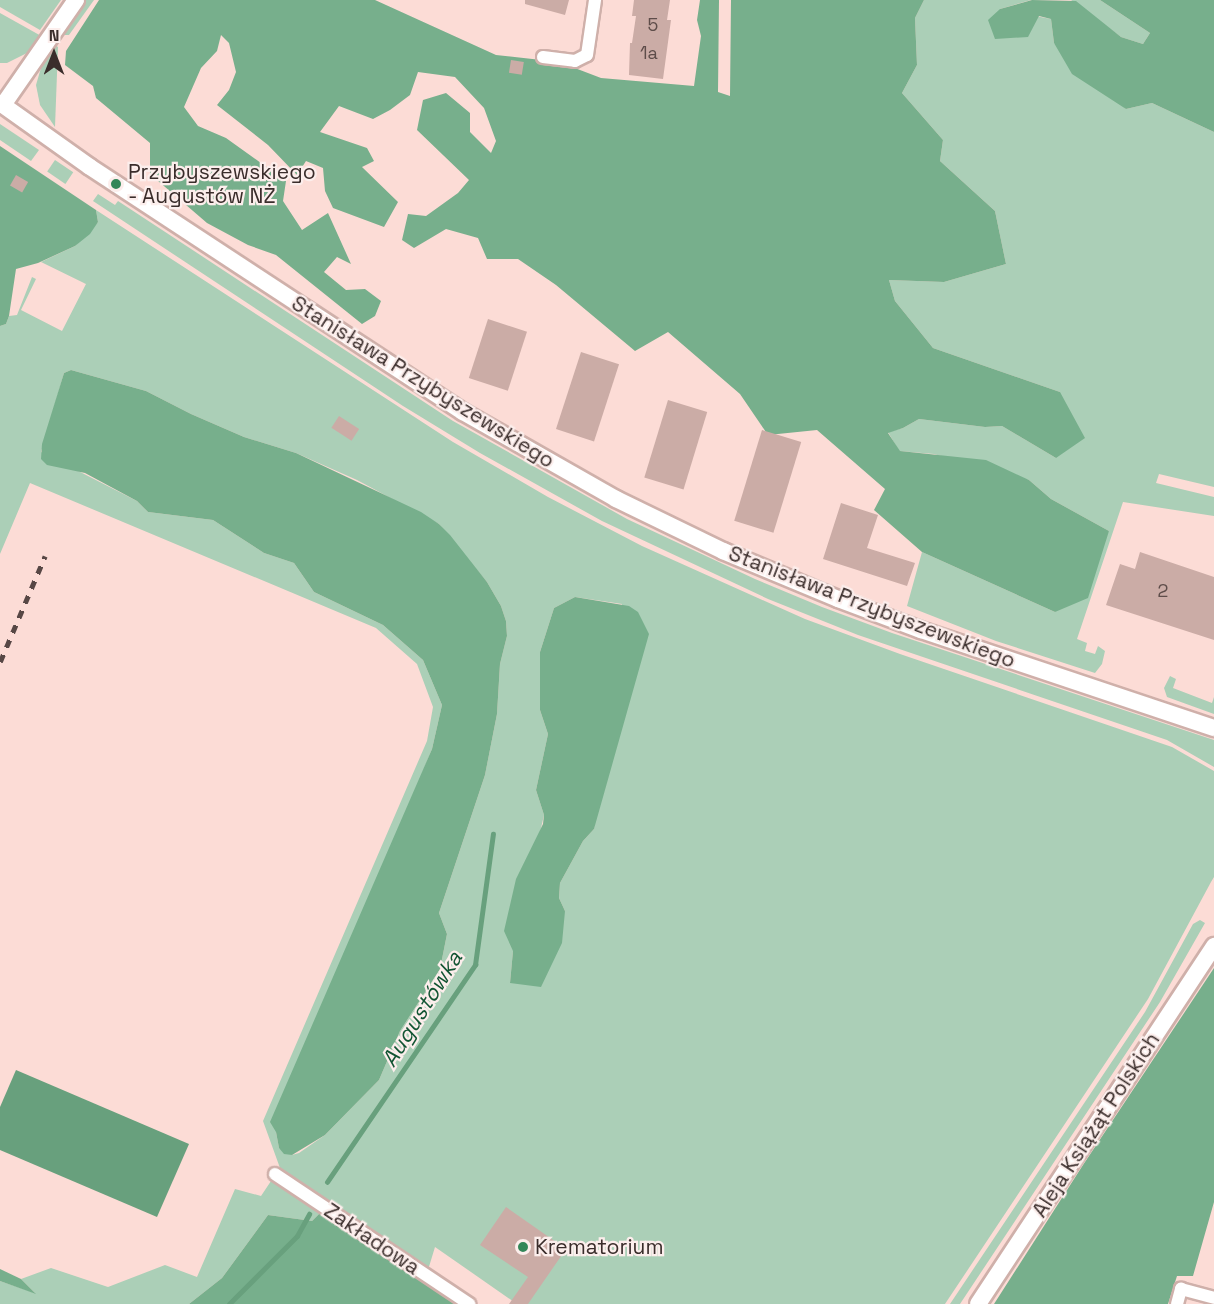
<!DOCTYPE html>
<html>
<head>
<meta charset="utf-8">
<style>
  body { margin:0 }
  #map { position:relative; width:1214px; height:1304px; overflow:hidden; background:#fcdcd6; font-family:"Space Grotesk",sans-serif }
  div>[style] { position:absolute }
  .green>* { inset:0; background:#abcfb7; transform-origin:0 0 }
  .forest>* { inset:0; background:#77af8c }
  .water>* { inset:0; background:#68a07d }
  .stream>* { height:4.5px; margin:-2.25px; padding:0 2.25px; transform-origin:2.25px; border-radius:2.25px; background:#68a07d }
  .building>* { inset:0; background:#cbaca6; transform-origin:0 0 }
  .roads { filter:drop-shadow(2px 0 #cfb0aa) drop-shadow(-2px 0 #cfb0aa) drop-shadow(0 2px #cfb0aa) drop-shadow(0 -2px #cfb0aa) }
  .street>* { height:12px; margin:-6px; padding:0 6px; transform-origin:6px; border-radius:6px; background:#fff }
  .secondary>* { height:16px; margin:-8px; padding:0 8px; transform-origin:8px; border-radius:8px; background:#fff }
  .rail>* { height:4.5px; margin-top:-2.25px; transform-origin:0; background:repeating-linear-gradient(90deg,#574745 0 8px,transparent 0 16px) }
  .dots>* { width:16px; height:16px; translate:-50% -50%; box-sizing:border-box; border:3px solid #fceeec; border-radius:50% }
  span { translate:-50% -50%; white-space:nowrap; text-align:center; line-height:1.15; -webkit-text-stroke:4.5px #fceeec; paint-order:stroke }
  .number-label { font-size:18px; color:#5e4d4a }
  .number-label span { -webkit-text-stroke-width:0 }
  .poi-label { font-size:21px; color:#3a2d2b }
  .left { translate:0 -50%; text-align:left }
  .street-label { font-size:21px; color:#3a2d2b }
  .water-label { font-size:22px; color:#125533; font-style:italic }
  .north { position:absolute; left:24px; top:24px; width:60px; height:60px; -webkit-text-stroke:4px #fceeec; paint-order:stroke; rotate:0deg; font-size:16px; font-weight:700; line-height:24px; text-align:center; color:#3a2d2b }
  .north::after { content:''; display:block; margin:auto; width:21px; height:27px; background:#3a2d2b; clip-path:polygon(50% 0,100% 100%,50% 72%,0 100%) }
</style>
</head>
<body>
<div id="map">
  <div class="green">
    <i style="clip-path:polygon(0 0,61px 0,40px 30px,0 7px)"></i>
    <i style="clip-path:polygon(85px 0,94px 0,69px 35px,62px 35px)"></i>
    <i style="clip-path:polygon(924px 0,1031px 0,1000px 9px,1051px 19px,1054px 43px,1126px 109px,1152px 103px,1214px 132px,1214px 487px,1159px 474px,1156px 483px,1214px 497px,1214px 516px,1123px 502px,1077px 639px,1087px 643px,1085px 651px,1095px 654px,1098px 646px,1105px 651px,1102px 664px,1095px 673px,996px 641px,907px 606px,922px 552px,1055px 612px,1109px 531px,1051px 499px,1029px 480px,934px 454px,899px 451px,888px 432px,903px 428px,919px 419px,985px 427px,1002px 426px,1056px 458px,1060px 392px,933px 348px,895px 301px,889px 280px,944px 282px,1006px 264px,995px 211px,940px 161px,943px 140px,902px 93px,917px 65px,915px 18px)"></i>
    <i style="clip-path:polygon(1071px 0,1100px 0,1150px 33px,1143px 44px,1121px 37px)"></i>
    <i style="clip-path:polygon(0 13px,43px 37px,29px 52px,7px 63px,0 63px)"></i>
    <i style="clip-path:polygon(54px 44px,58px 47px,55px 127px,40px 105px,36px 85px,43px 61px)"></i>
    <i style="clip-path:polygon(0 124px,39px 150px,31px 161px,0 140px)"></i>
    <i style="left:55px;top:160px;width:22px;height:14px;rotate:34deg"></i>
    <i style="clip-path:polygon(98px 194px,115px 205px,118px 201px,453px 421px,627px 519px,755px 579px,822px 607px,892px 633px,1214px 740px,1214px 767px,1167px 740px,858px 635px,768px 599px,602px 521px,480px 453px,403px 406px,93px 201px)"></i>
    <i style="clip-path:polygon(evenodd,96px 210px,453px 442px,548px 497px,642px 546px,805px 619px,900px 654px,1172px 747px,1214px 771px,1214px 877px,1211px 882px,1148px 999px,945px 1304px,517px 1304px,435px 1247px,428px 1270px,280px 1168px,263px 1121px,427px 741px,433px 707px,417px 664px,376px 628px,30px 483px,0 554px,0 326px,6px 324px,9px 316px,17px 315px,32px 277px,36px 279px,21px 310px,62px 331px,86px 284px,41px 262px,75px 246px,98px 222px,96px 210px,71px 370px,146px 391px,191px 414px,244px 437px,296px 453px,357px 480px,439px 524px,487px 582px,501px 606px,506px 621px,507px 636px,500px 664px,497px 714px,485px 775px,439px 913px,447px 934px,440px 969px,400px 1031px,379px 1080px,325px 1135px,299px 1153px,292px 1155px,279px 1148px,276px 1132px,432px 749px,442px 705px,423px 660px,383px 625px,314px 592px,294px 563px,264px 553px,213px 520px,148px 512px,137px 501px,41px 452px,64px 373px,71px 370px,96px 210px,575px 597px,622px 604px,594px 829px,583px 841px,560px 883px,559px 898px,565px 911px,510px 983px,513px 951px,544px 815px,536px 790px,548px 734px,540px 710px,540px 652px,554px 608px,575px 597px)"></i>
    <i style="clip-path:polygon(1170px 676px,1176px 679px,1173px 688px,1212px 703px,1214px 697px,1214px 714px,1167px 697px,1164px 688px)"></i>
    <i style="clip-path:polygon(1200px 920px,1205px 923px,1160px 1002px,960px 1304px,950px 1304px,1145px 1012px,1193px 924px)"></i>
    <i style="clip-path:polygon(271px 1181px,323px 1210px,312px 1221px,268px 1215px,222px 1278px,189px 1304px,0 1304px,0 1281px,35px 1293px,21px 1279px,51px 1268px,108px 1287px,165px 1265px,197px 1277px,235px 1189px,261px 1196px)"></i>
  </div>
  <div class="forest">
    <i style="clip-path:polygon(99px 0,375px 0,496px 55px,559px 62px,601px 78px,694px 86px,701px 36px,697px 20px,700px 0,719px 0,718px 92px,730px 96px,731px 0,924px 0,915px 18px,917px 65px,902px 93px,943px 140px,940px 161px,995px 211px,1006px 264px,944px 282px,889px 280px,895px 301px,933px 348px,1060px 392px,1085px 438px,1056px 458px,1002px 426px,985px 427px,919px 419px,903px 428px,888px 433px,900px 451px,986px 460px,1029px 480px,1051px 499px,1109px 531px,1088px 598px,1055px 612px,922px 552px,874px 510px,885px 489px,817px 430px,768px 435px,740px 394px,668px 332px,635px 351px,556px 285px,518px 259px,487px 259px,478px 238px,446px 229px,414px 248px,402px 240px,408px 214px,426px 216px,458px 193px,469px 180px,417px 130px,423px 100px,446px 93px,470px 113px,470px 132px,491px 153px,496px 141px,484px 108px,455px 77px,418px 72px,410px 95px,390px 110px,373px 119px,339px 106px,320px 132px,367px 148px,374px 161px,362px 167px,398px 202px,384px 227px,333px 208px,325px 191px,323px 168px,306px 161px,297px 175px,268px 145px,217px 105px,229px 90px,236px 72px,229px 43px,221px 35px,217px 51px,201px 68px,184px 107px,198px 126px,226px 138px,286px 181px,283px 201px,302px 230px,328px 213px,351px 264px,337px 257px,324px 272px,346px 290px,365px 289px,381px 301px,375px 316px,362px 324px,276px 255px,248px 245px,207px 223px,150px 174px,150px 143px,96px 98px,93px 86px,65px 65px,66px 51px)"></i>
    <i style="clip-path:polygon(1032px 0,1076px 1px,1121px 37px,1143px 44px,1150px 33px,1100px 0,1214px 0,1214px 132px,1152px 103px,1126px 109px,1072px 74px,1054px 43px,1051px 19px,1039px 16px,1028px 37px,995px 39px,988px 20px,1000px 9px)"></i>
    <i style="clip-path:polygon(0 146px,96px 210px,98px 222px,90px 234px,75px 246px,38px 263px,16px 269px,9px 316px,6px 324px,0 326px)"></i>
    <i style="clip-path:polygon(71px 370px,146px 391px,191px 414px,244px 437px,296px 453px,421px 512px,439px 524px,450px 535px,487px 582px,501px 606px,506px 621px,507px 636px,500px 664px,497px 714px,485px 775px,439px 913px,447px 934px,440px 969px,400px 1031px,379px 1080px,325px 1135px,292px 1155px,284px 1154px,279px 1148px,276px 1132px,270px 1122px,432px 749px,442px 705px,423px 660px,383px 625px,314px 592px,294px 563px,264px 553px,213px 520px,148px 512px,137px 501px,85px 473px,47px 465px,41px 459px,42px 444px,64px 373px)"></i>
    <i style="clip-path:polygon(575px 597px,629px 606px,638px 612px,649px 634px,594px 829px,583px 841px,560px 883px,559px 898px,565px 911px,562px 943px,541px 987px,510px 983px,513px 951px,504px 931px,516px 879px,543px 824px,544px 815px,536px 790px,548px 734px,540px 710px,540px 652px,554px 608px)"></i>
    <i style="clip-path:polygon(1214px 968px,1214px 1202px,1193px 1276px,1177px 1276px,1168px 1304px,994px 1304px,1083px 1165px)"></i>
    <i style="clip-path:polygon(323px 1210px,456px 1304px,189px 1304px,222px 1278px,268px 1215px,312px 1221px)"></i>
    <i style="clip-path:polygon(0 1269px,21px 1279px,36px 1294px,0 1281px)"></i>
  </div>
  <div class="water">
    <i style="clip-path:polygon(16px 1070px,189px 1144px,157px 1217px,0 1150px,0 1107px)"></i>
  </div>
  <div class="stream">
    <i style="left:327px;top:1182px;width:263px;rotate:-55.7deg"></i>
    <i style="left:475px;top:965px;width:132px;rotate:-82.2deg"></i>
    <i style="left:229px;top:1304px;width:96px;rotate:-45deg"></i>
    <i style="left:297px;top:1236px;width:25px;rotate:-61deg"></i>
  </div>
  <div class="building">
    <i style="clip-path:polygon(525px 0,569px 0,565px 15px,525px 4px)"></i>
    <i style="clip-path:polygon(634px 0,670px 0,667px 20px,671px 20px,663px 79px,629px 75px,630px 43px,632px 43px,636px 16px,632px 16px)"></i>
    <i style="left:511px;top:60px;width:13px;height:13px;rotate:9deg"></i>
    <i style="left:16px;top:175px;width:14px;height:12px;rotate:30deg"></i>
    <i style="left:488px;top:319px;width:41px;height:62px;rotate:18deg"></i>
    <i style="left:581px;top:352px;width:40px;height:81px;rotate:18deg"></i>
    <i style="left:668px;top:400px;width:41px;height:81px;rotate:17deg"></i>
    <i style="left:339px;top:416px;width:24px;height:14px;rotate:33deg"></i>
    <i style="left:762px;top:430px;width:41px;height:95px;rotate:17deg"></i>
    <i style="clip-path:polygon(841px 503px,878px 515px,867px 548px,915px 563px,907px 586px,823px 559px)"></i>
    <i style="clip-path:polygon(1140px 552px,1214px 577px,1214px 640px,1106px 605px,1120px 564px,1135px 569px)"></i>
    <i style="clip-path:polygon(506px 1207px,566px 1249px,528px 1304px,509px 1304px,528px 1277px,480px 1245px)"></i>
  </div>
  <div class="roads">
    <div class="street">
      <i style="left:543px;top:57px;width:32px;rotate:7deg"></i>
      <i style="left:575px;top:61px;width:13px;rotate:-27deg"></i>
      <i style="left:587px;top:55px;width:56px;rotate:-81.7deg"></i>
      <i style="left:275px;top:1174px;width:234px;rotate:33.8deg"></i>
      <i style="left:1177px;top:1304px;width:16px;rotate:-75deg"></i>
      <i style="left:1181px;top:1289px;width:34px;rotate:15deg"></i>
    </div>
    <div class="secondary">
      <i style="left:0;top:103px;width:110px;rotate:35.4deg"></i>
      <i style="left:90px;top:167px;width:446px;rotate:33.3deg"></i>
      <i style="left:463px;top:412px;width:176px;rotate:29.6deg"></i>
      <i style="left:616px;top:499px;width:119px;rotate:25.9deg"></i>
      <i style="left:723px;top:551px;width:125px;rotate:22.7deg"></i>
      <i style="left:838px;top:599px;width:89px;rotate:20.5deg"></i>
      <i style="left:921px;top:630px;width:309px;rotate:18.5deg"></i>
      <i style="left:3px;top:105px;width:128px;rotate:-55.2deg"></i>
      <i style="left:978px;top:1304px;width:429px;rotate:-56.6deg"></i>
    </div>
  </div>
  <div class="rail">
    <i style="left:0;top:662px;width:115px;rotate:-67deg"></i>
  </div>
  <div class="dots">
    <i style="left:116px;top:184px;background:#338759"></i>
    <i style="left:523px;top:1247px;background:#338759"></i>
  </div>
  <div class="number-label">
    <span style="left:653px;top:25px">5</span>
    <span style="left:649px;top:53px">1a</span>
    <span style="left:1163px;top:591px">2</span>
  </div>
  <div class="poi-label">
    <span class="left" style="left:128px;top:184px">Przybyszewskiego<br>- Augustów NŻ</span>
    <span class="left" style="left:535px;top:1247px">Krematorium</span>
  </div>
  <div class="street-label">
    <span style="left:423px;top:382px;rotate:32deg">Stanisława Przybyszewskiego</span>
    <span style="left:872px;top:607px;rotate:21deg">Stanisława Przybyszewskiego</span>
    <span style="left:1096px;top:1125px;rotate:-57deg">Aleja Książąt Polskich</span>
    <span style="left:372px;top:1239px;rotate:34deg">Zakładowa</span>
  </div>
  <div class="water-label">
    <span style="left:422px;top:1009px;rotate:-58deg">Augustówka</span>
  </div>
  <div class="north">N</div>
</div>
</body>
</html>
